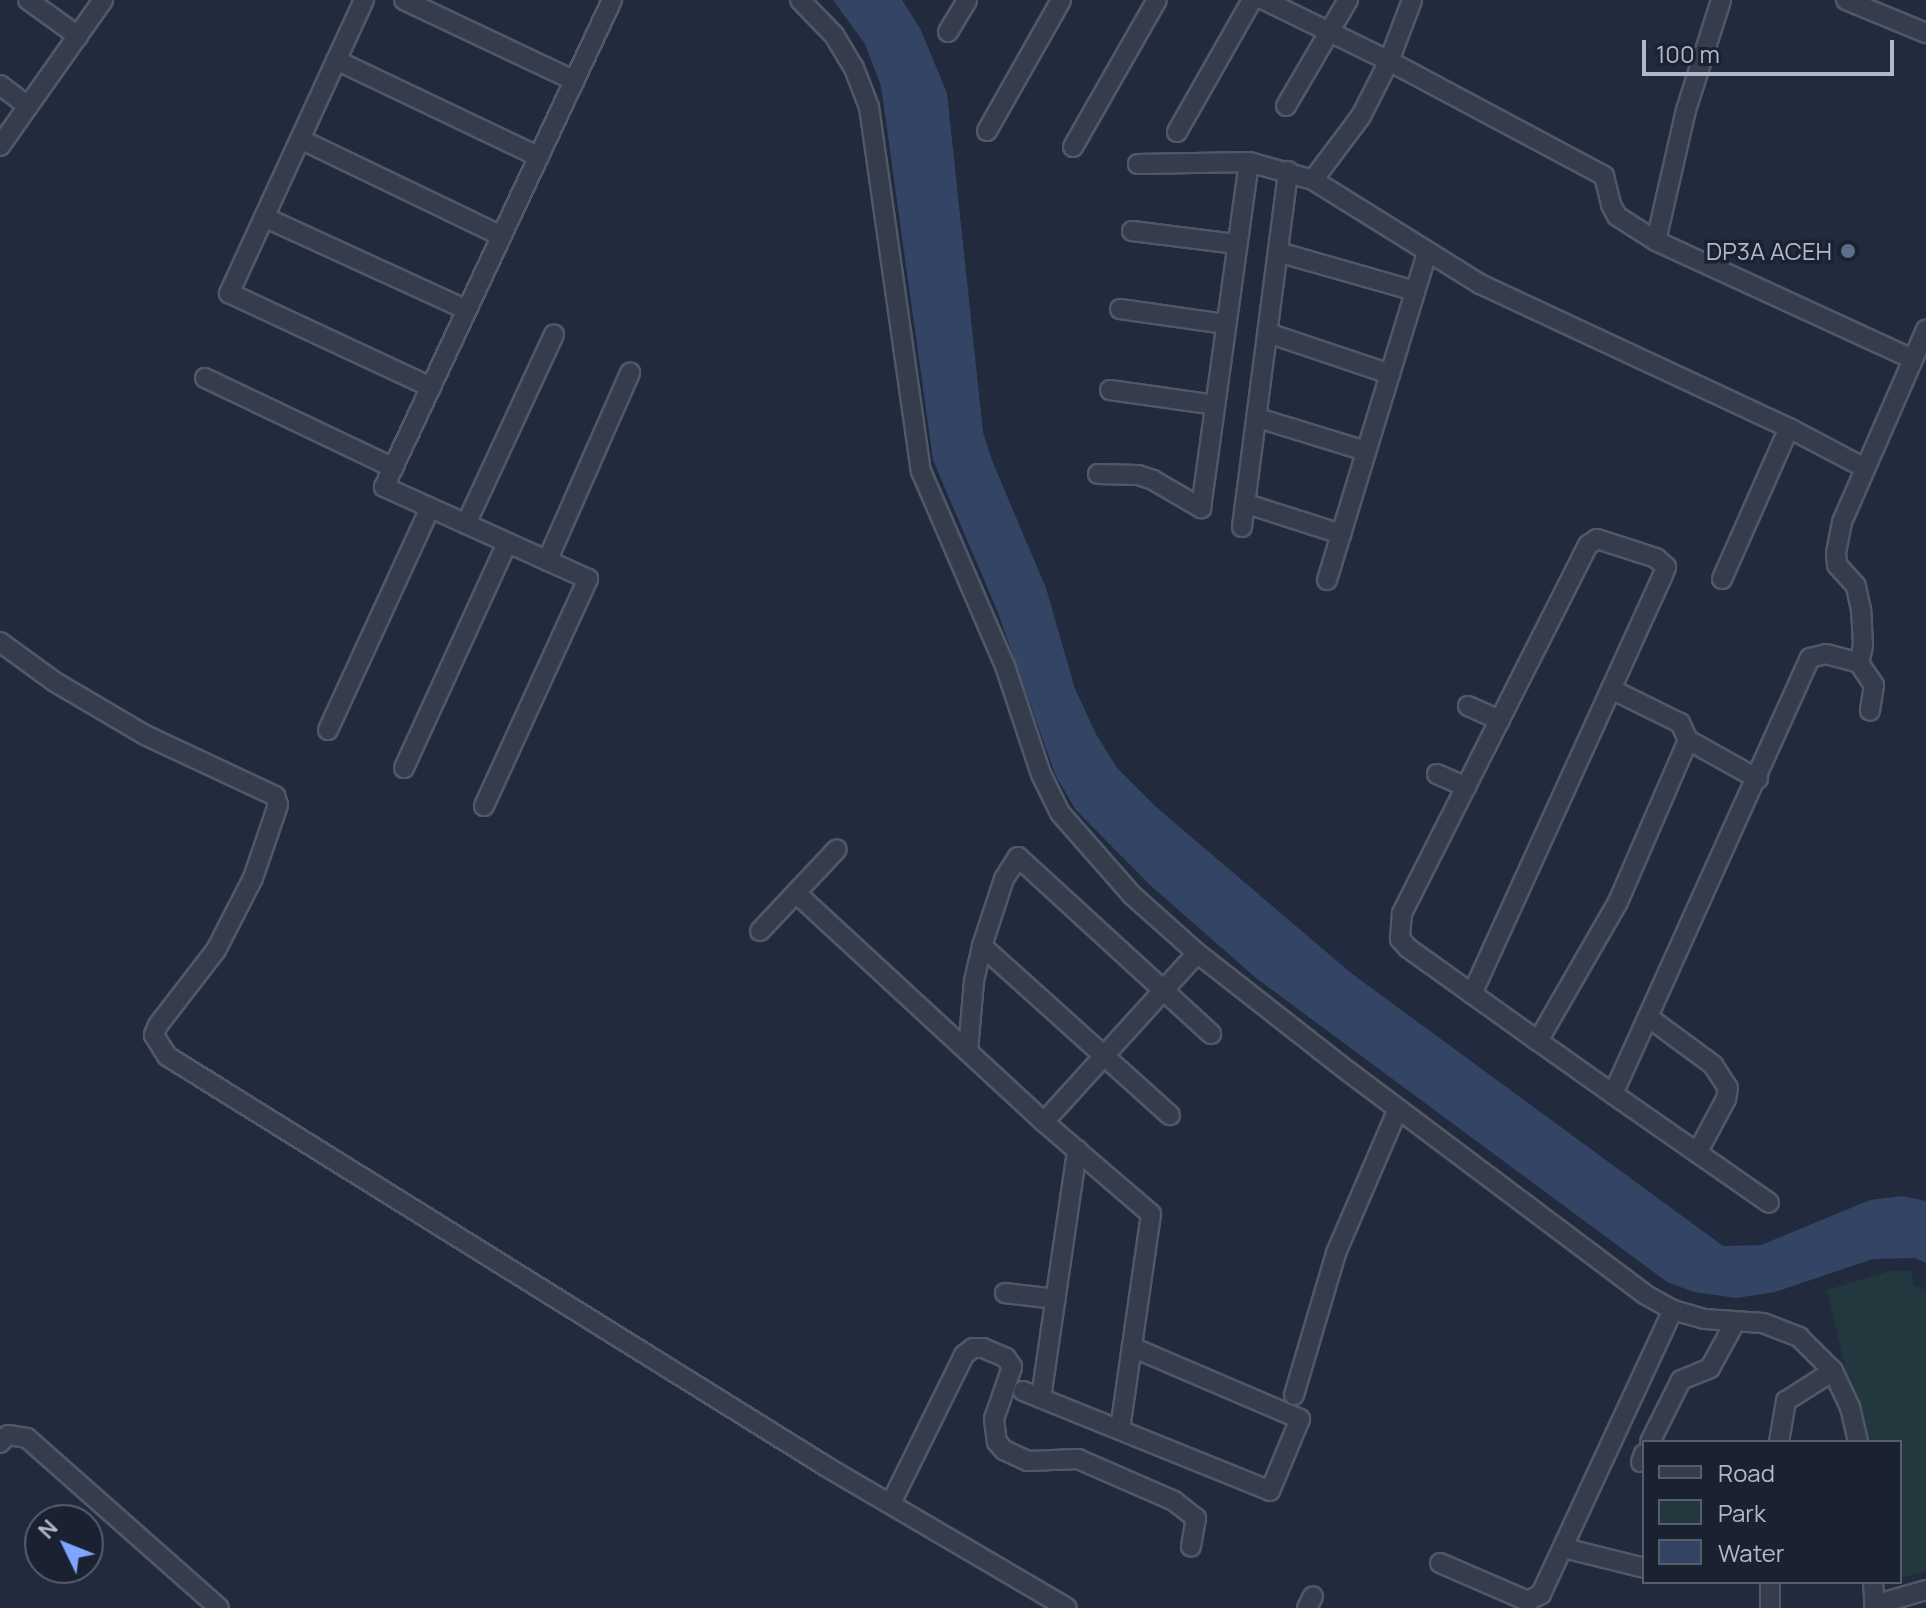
<!DOCTYPE html>
<html>
<head>
<meta charset="utf-8">
<style>
  body { margin:0 }
  #map { position:relative; width:1926px; height:1608px; overflow:hidden; background:#212b3d; font-family:Manrope,sans-serif }
  div>[style] { position:absolute }
  .green>* { inset:0; background:#23383e }
  .water>* { inset:0; background:#344465 }
  .roads { filter:drop-shadow(2px 0 #505868) drop-shadow(-2px 0 #505868) drop-shadow(0 2px #505868) drop-shadow(0 -2px #505868) }
  .minor>* { height:18px; margin:-9px; padding:0 9px; transform-origin:9px; border-radius:9px; background:#353d4d }
  .dots>* { width:22px; height:22px; translate:-50% -50%; box-sizing:border-box; border:4px solid #1a2232; border-radius:50% }
  span { translate:-50% -50%; white-space:nowrap; text-align:center; line-height:1.15; -webkit-text-stroke:7px #1a2232; paint-order:stroke }
  .poi-label { font-size:24px; color:#b0b8c9 }
  .right { translate:-100% -50%; text-align:right }
  .legend { position:absolute; left:1642px; top:1440px; width:260px; height:144px; box-sizing:border-box; background:#1a2232; border:2px solid #565e6e; margin:0; padding:10px 14px; list-style:none; font-size:24px; color:#b0b8c9 }
  .legend li { display:flex; align-items:center; gap:16px; height:40px }
  .legend b { width:40px; border:2px solid #565e6e }
  .north { position:absolute; left:24px; top:1504px; width:80px; height:80px; box-sizing:border-box; background:#1a2232; border:2px solid #565e6e; border-radius:50%; rotate:313deg; font-size:22px; font-weight:700; line-height:32px; text-align:center; color:#b0b8c9 }
  .north::after { content:''; display:block; margin:auto; width:28px; height:36px; background:#7fa6ff; clip-path:polygon(50% 0,100% 100%,50% 72%,0 100%) }
  .scale { position:absolute; left:1642px; top:40px; width:252px; height:36px; box-sizing:border-box; border:4px solid #b0b8c9; border-top:0; padding-left:10px; font-size:24px; line-height:28px; white-space:nowrap; color:#b0b8c9; -webkit-text-stroke:6px #1a2232; paint-order:stroke }
</style>
</head>
<body>
<div id="map">
  <div class="green">
    <i style="clip-path:polygon(1890px 1271px,1912px 1271px,1913px 1285px,1926px 1290px,1926px 1572px,1900px 1578px,1900px 1442px,1863px 1442px,1827px 1290px)"></i>
  </div>
  <div class="water">
    <i style="clip-path:polygon(833px 0,902px 0,920px 28px,947px 93px,983px 432px,993px 463px,1046px 588px,1075px 689px,1096px 734px,1117px 768px,1155px 806px,1351px 973px,1723px 1246px,1761px 1245px,1870px 1200px,1902px 1196px,1926px 1201px,1926px 1263px,1915px 1258px,1873px 1259px,1775px 1292px,1736px 1298px,1694px 1292px,1667px 1282px,1256px 978px,1150px 885px,1075px 809px,1055px 774px,997px 610px,933px 460px,881px 86px,865px 44px)"></i>
  </div>
  <div class="roads">
    <div class="minor">
      <i style="left:28px;top:0;width:62px;rotate:35.8deg"></i>
      <i style="left:364px;top:0;width:323px;rotate:114.7deg"></i>
      <i style="left:229px;top:293px;width:223px;rotate:25deg"></i>
      <i style="left:404px;top:0;width:189px;rotate:25.3deg"></i>
      <i style="left:800px;top:0;width:49px;rotate:45.8deg"></i>
      <i style="left:834px;top:35px;width:39px;rotate:59deg"></i>
      <i style="left:854px;top:68px;width:42px;rotate:69deg"></i>
      <i style="left:869px;top:107px;width:368px;rotate:81.9deg"></i>
      <i style="left:921px;top:471px;width:212px;rotate:66.7deg"></i>
      <i style="left:1005px;top:666px;width:114px;rotate:71.6deg"></i>
      <i style="left:1041px;top:774px;width:43px;rotate:64deg"></i>
      <i style="left:1060px;top:813px;width:109px;rotate:48.7deg"></i>
      <i style="left:1132px;top:895px;width:87px;rotate:41.7deg"></i>
      <i style="left:1197px;top:953px;width:193px;rotate:38.1deg"></i>
      <i style="left:1349px;top:1072px;width:371px;rotate:36.9deg"></i>
      <i style="left:1646px;top:1295px;width:31px;rotate:29deg"></i>
      <i style="left:1673px;top:1310px;width:33px;rotate:16deg"></i>
      <i style="left:1705px;top:1319px;width:58px;rotate:3.9deg"></i>
      <i style="left:1763px;top:1323px;width:39px;rotate:21deg"></i>
      <i style="left:1799px;top:1337px;width:48px;rotate:45deg"></i>
      <i style="left:1833px;top:1371px;width:40px;rotate:65deg"></i>
      <i style="left:1850px;top:1407px;width:36px;rotate:77deg"></i>
      <i style="left:1264px;top:0;width:139px;rotate:26deg"></i>
      <i style="left:1389px;top:61px;width:244px;rotate:28.1deg"></i>
      <i style="left:1604px;top:176px;width:30px;rotate:76deg"></i>
      <i style="left:1611px;top:205px;width:13px;rotate:61deg"></i>
      <i style="left:1617px;top:216px;width:46px;rotate:32.7deg"></i>
      <i style="left:1656px;top:241px;width:282px;rotate:24.7deg"></i>
      <i style="left:1846px;top:0;width:87px;rotate:22.4deg"></i>
      <i style="left:948px;top:32px;width:37px;rotate:-59deg"></i>
      <i style="left:336px;top:60px;width:225px;rotate:25.5deg"></i>
      <i style="left:0;top:85px;width:35px;rotate:37deg"></i>
      <i style="left:1286px;top:106px;width:123px;rotate:-59.7deg"></i>
      <i style="left:987px;top:131px;width:150px;rotate:-60.5deg"></i>
      <i style="left:1177px;top:132px;width:152px;rotate:-60.4deg"></i>
      <i style="left:300px;top:139px;width:224px;rotate:25.7deg"></i>
      <i style="left:0;top:146px;width:179px;rotate:-54.8deg"></i>
      <i style="left:1073px;top:147px;width:169px;rotate:-60.3deg"></i>
      <i style="left:1138px;top:164px;width:111px;rotate:-1deg"></i>
      <i style="left:1249px;top:162px;width:66px;rotate:15.7deg"></i>
      <i style="left:1313px;top:180px;width:197px;rotate:31.9deg"></i>
      <i style="left:1480px;top:284px;width:341px;rotate:25deg"></i>
      <i style="left:1789px;top:428px;width:86px;rotate:27.8deg"></i>
      <i style="left:1313px;top:180px;width:80px;rotate:-53.1deg"></i>
      <i style="left:1361px;top:116px;width:62px;rotate:-63deg"></i>
      <i style="left:1389px;top:61px;width:65px;rotate:-69.3deg"></i>
      <i style="left:264px;top:217px;width:223px;rotate:24.6deg"></i>
      <i style="left:1132px;top:231px;width:106px;rotate:7.1deg"></i>
      <i style="left:1656px;top:241px;width:134px;rotate:-77.1deg"></i>
      <i style="left:1686px;top:110px;width:115px;rotate:-72.3deg"></i>
      <i style="left:1278px;top:252px;width:142px;rotate:15.9deg"></i>
      <i style="left:1120px;top:309px;width:107px;rotate:8.1deg"></i>
      <i style="left:1268px;top:333px;width:129px;rotate:18.6deg"></i>
      <i style="left:205px;top:378px;width:209px;rotate:25.5deg"></i>
      <i style="left:1110px;top:390px;width:106px;rotate:8.1deg"></i>
      <i style="left:1258px;top:418px;width:113px;rotate:17deg"></i>
      <i style="left:1098px;top:474px;width:40px;rotate:1.4deg"></i>
      <i style="left:1138px;top:475px;width:16px;rotate:18deg"></i>
      <i style="left:1153px;top:480px;width:56px;rotate:30.3deg"></i>
      <i style="left:1201px;top:508px;width:349px;rotate:-82.1deg"></i>
      <i style="left:1247px;top:504px;width:99px;rotate:17.7deg"></i>
      <i style="left:466px;top:524px;width:209px;rotate:-65.1deg"></i>
      <i style="left:1242px;top:527px;width:359px;rotate:-82.6deg"></i>
      <i style="left:547px;top:561px;width:206px;rotate:-66.2deg"></i>
      <i style="left:1722px;top:579px;width:165px;rotate:-66.1deg"></i>
      <i style="left:1327px;top:580px;width:342px;rotate:-73deg"></i>
      <i style="left:0;top:642px;width:68px;rotate:36deg"></i>
      <i style="left:55px;top:682px;width:104px;rotate:30.5deg"></i>
      <i style="left:145px;top:735px;width:144px;rotate:25.1deg"></i>
      <i style="left:275px;top:796px;width:9px;rotate:72deg"></i>
      <i style="left:278px;top:805px;width:77px;rotate:108.9deg"></i>
      <i style="left:253px;top:878px;width:81px;rotate:117.2deg"></i>
      <i style="left:216px;top:950px;width:95px;rotate:127.7deg"></i>
      <i style="left:158px;top:1025px;width:11px;rotate:112deg"></i>
      <i style="left:154px;top:1035px;width:25px;rotate:58deg"></i>
      <i style="left:167px;top:1056px;width:778px;rotate:31.91deg"></i>
      <i style="left:827px;top:1467px;width:278px;rotate:30.4deg"></i>
      <i style="left:1859px;top:663px;width:18px;rotate:-77deg"></i>
      <i style="left:1863px;top:645px;width:35px;rotate:-93deg"></i>
      <i style="left:1861px;top:610px;width:25px;rotate:-102deg"></i>
      <i style="left:1856px;top:586px;width:28px;rotate:-132deg"></i>
      <i style="left:1837px;top:565px;width:12px;rotate:-95deg"></i>
      <i style="left:1836px;top:553px;width:32px;rotate:-79deg"></i>
      <i style="left:1842px;top:522px;width:210px;rotate:-66.4deg"></i>
      <i style="left:1468px;top:706px;width:35px;rotate:24deg"></i>
      <i style="left:328px;top:730px;width:244px;rotate:-65.3deg"></i>
      <i style="left:1688px;top:740px;width:80px;rotate:29.1deg"></i>
      <i style="left:404px;top:768px;width:247px;rotate:-65.4deg"></i>
      <i style="left:1437px;top:774px;width:32px;rotate:24deg"></i>
      <i style="left:484px;top:806px;width:250px;rotate:-65.4deg"></i>
      <i style="left:588px;top:579px;width:224px;rotate:-155.7deg"></i>
      <i style="left:384px;top:487px;width:538px;rotate:-64.91deg"></i>
      <i style="left:796px;top:893px;width:338px;rotate:42.7deg"></i>
      <i style="left:1044px;top:1122px;width:141px;rotate:40.7deg"></i>
      <i style="left:1151px;top:1214px;width:217px;rotate:98.2deg"></i>
      <i style="left:760px;top:931px;width:112px;rotate:-46.8deg"></i>
      <i style="left:982px;top:946px;width:253px;rotate:42deg"></i>
      <i style="left:1472px;top:994px;width:458px;rotate:-65.5deg"></i>
      <i style="left:1662px;top:577px;width:11px;rotate:-68deg"></i>
      <i style="left:1666px;top:567px;width:13px;rotate:-138deg"></i>
      <i style="left:1656px;top:558px;width:62px;rotate:-162.1deg"></i>
      <i style="left:1597px;top:539px;width:11px;rotate:146deg"></i>
      <i style="left:1588px;top:545px;width:413px;rotate:116.8deg"></i>
      <i style="left:1402px;top:914px;width:25px;rotate:95deg"></i>
      <i style="left:1400px;top:939px;width:12px;rotate:48deg"></i>
      <i style="left:1408px;top:948px;width:160px;rotate:35.6deg"></i>
      <i style="left:1538px;top:1041px;width:92px;rotate:35.2deg"></i>
      <i style="left:1613px;top:1094px;width:190px;rotate:34.9deg"></i>
      <i style="left:1648px;top:1017px;width:81px;rotate:36.4deg"></i>
      <i style="left:1713px;top:1065px;width:27px;rotate:57deg"></i>
      <i style="left:1728px;top:1088px;width:11px;rotate:100deg"></i>
      <i style="left:1726px;top:1099px;width:61px;rotate:118.2deg"></i>
      <i style="left:1538px;top:1041px;width:160px;rotate:-60.1deg"></i>
      <i style="left:1618px;top:902px;width:176px;rotate:-66.6deg"></i>
      <i style="left:1688px;top:740px;width:19px;rotate:-115deg"></i>
      <i style="left:1680px;top:723px;width:77px;rotate:-153.8deg"></i>
      <i style="left:968px;top:1051px;width:70px;rotate:-85.1deg"></i>
      <i style="left:974px;top:981px;width:36px;rotate:-77deg"></i>
      <i style="left:982px;top:946px;width:71px;rotate:-71.8deg"></i>
      <i style="left:1004px;top:879px;width:26px;rotate:-58deg"></i>
      <i style="left:1018px;top:857px;width:262px;rotate:42.5deg"></i>
      <i style="left:1613px;top:1094px;width:478px;rotate:-65.7deg"></i>
      <i style="left:1810px;top:658px;width:16px;rotate:-14deg"></i>
      <i style="left:1826px;top:654px;width:34px;rotate:15deg"></i>
      <i style="left:1859px;top:663px;width:27px;rotate:56deg"></i>
      <i style="left:1874px;top:685px;width:26px;rotate:99deg"></i>
      <i style="left:1044px;top:1122px;width:228px;rotate:-47.8deg"></i>
      <i style="left:1005px;top:1293px;width:51px;rotate:6.7deg"></i>
      <i style="left:1023px;top:1391px;width:266px;rotate:22deg"></i>
      <i style="left:1270px;top:1491px;width:78px;rotate:-67.4deg"></i>
      <i style="left:1300px;top:1419px;width:183px;rotate:-156.8deg"></i>
      <i style="left:1294px;top:1395px;width:148px;rotate:-73.5deg"></i>
      <i style="left:1336px;top:1253px;width:157px;rotate:-66.7deg"></i>
      <i style="left:1041px;top:1398px;width:251px;rotate:-81.7deg"></i>
      <i style="left:1650px;top:1442px;width:69px;rotate:-63.4deg"></i>
      <i style="left:1681px;top:1380px;width:31px;rotate:-22deg"></i>
      <i style="left:1710px;top:1368px;width:50px;rotate:-61.4deg"></i>
      <i style="left:1779px;top:1442px;width:42px;rotate:-80.3deg"></i>
      <i style="left:1786px;top:1401px;width:56px;rotate:-32.6deg"></i>
      <i style="left:0;top:1443px;width:11px;rotate:-45deg"></i>
      <i style="left:8px;top:1435px;width:19px;rotate:9deg"></i>
      <i style="left:27px;top:1438px;width:256px;rotate:41.5deg"></i>
      <i style="left:1641px;top:1462px;width:9px;rotate:-69deg"></i>
      <i style="left:891px;top:1503px;width:165px;rotate:-63.7deg"></i>
      <i style="left:964px;top:1355px;width:11px;rotate:-38deg"></i>
      <i style="left:973px;top:1348px;width:10px"></i>
      <i style="left:983px;top:1348px;width:25px;rotate:23deg"></i>
      <i style="left:1006px;top:1358px;width:11px;rotate:56deg"></i>
      <i style="left:1012px;top:1367px;width:55px;rotate:109.1deg"></i>
      <i style="left:994px;top:1419px;width:23px;rotate:83deg"></i>
      <i style="left:997px;top:1442px;width:11px;rotate:49deg"></i>
      <i style="left:1004px;top:1450px;width:26px;rotate:25deg"></i>
      <i style="left:1028px;top:1461px;width:50px;rotate:-2.3deg"></i>
      <i style="left:1078px;top:1459px;width:105px;rotate:23.6deg"></i>
      <i style="left:1174px;top:1501px;width:28px;rotate:38deg"></i>
      <i style="left:1196px;top:1518px;width:29px;rotate:100deg"></i>
      <i style="left:1564px;top:1548px;width:82px;rotate:14deg"></i>
      <i style="left:1440px;top:1563px;width:96px;rotate:23.4deg"></i>
      <i style="left:1528px;top:1601px;width:15px;rotate:-28deg"></i>
      <i style="left:1541px;top:1594px;width:313px;rotate:-65.1deg"></i>
      <i style="left:1770px;top:1582px;width:26px;rotate:90deg"></i>
      <i style="left:1873px;top:1582px;width:26px;rotate:86deg"></i>
      <i style="left:1874px;top:1605px;width:54px;rotate:-16.1deg"></i>
      <i style="left:1307px;top:1608px;width:13px;rotate:-63deg"></i>
    </div>
  </div>
  <div class="dots">
    <i style="left:1848px;top:251px;background:#5c6f8a"></i>
  </div>
  <div class="poi-label">
    <span class="right" style="left:1832px;top:251px">DP3A ACEH</span>
  </div>
  <ul class="legend">
  <li><b style="height:10px;background:#353d4d"></b>Road</li>
  <li><b style="height:22px;background:#23383e"></b>Park</li>
  <li><b style="height:22px;background:#344465"></b>Water</li>
  </ul>
  <div class="north">N</div>
  <div class="scale">100 m</div>
</div>
</body>
</html>
